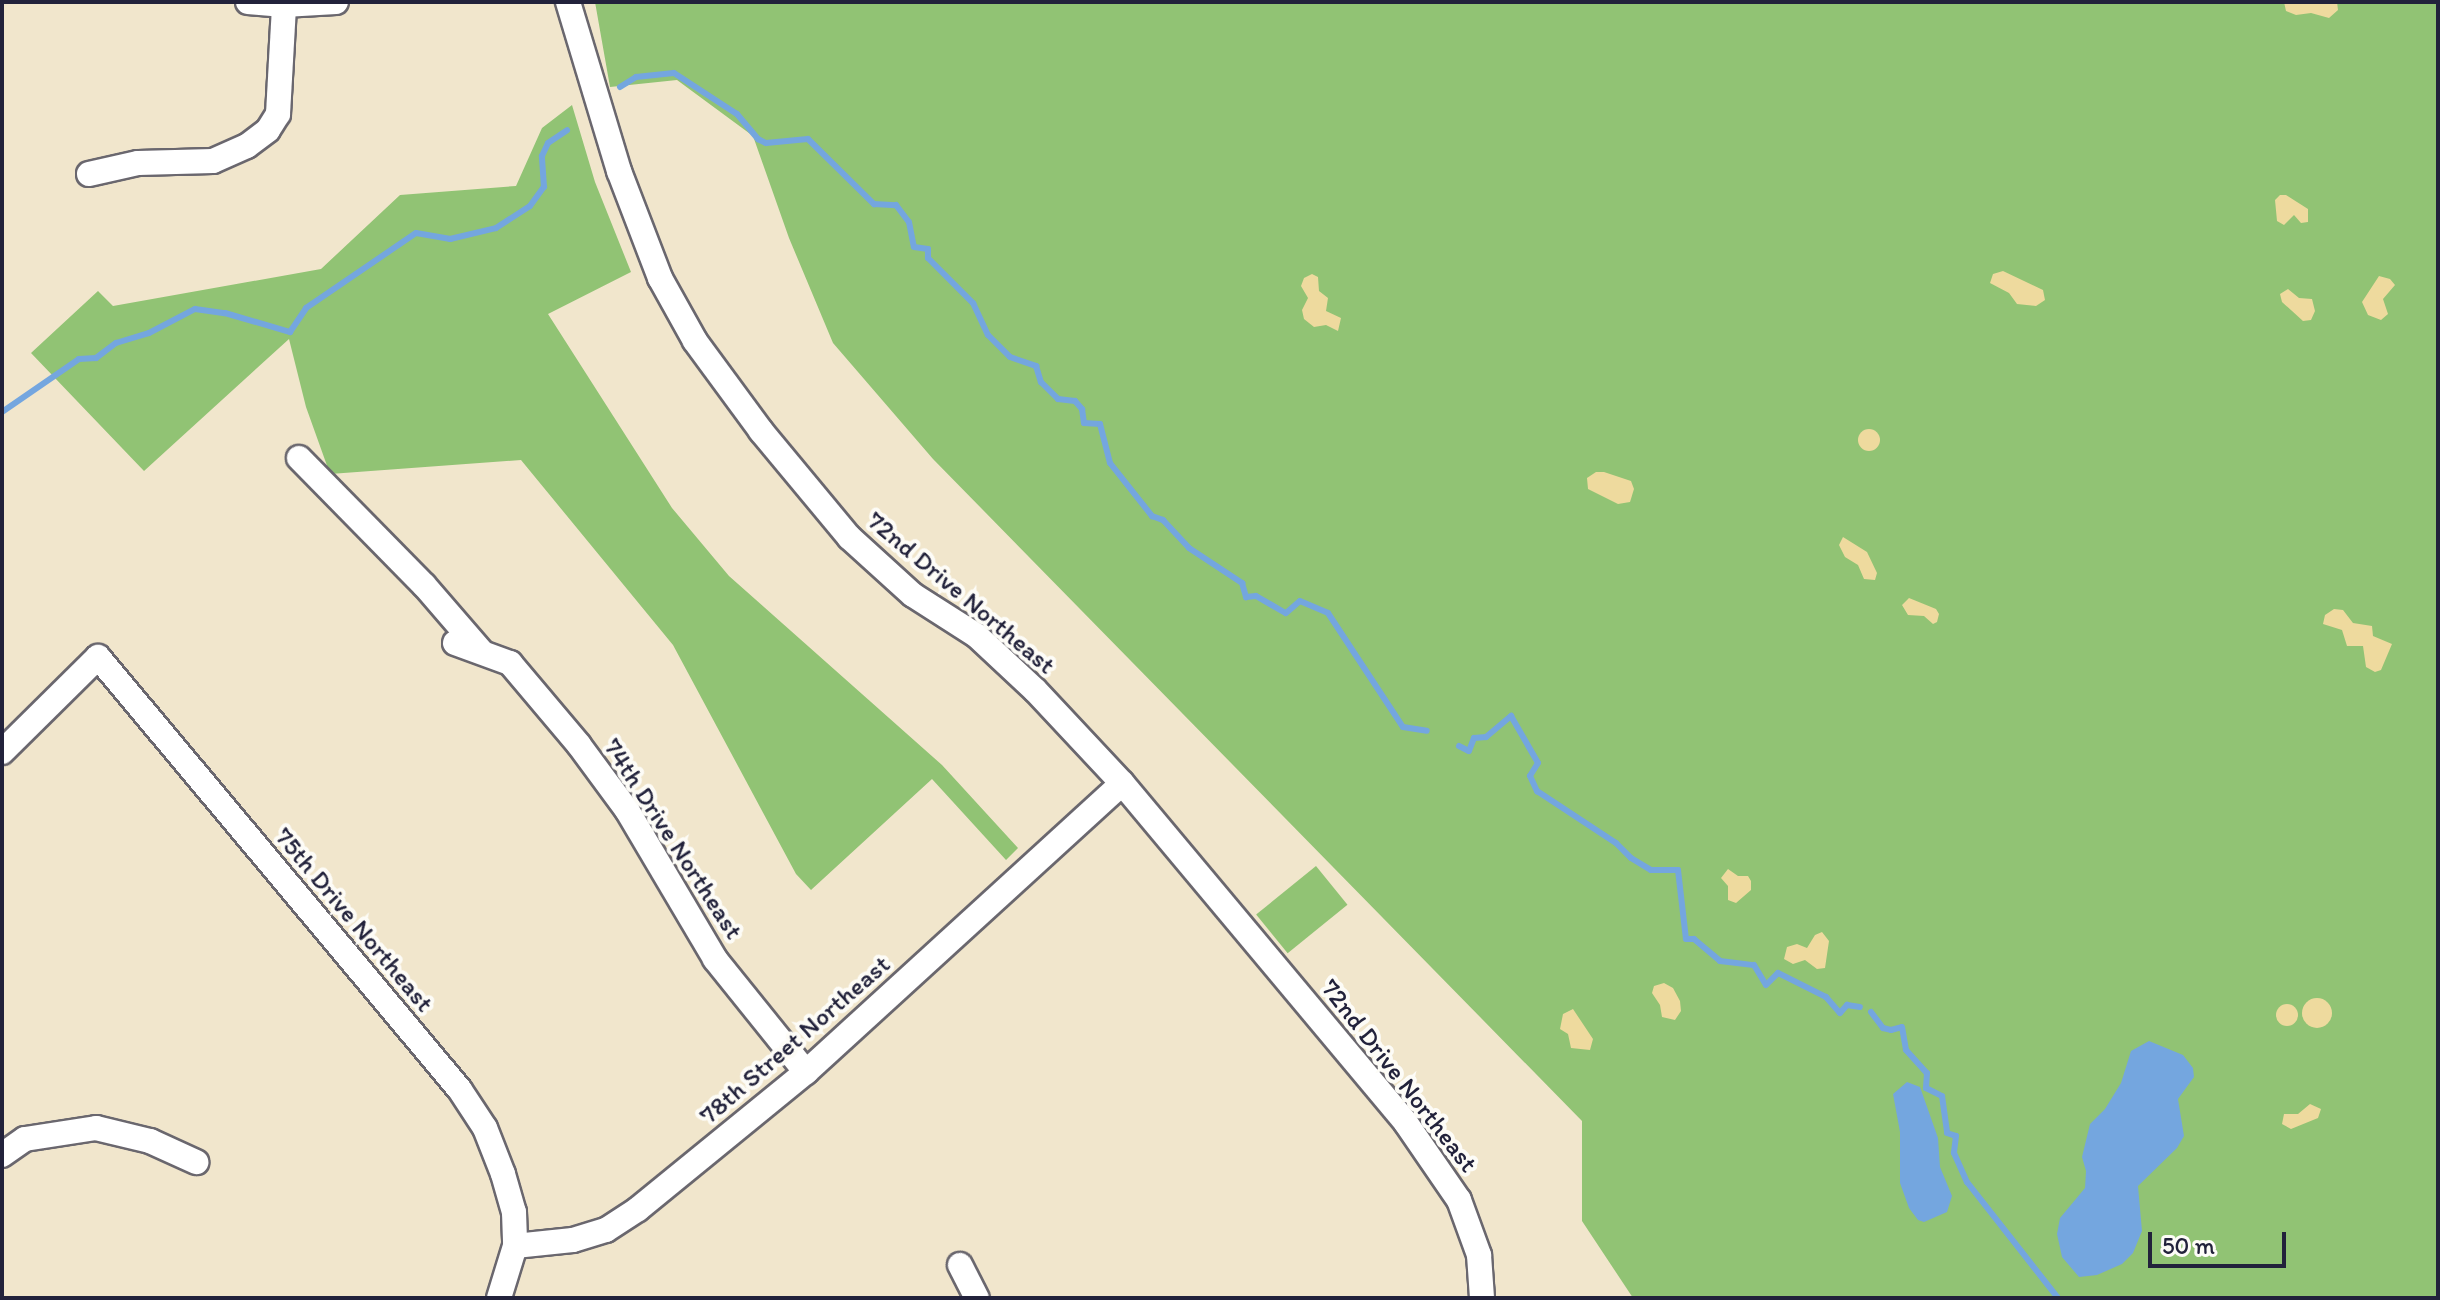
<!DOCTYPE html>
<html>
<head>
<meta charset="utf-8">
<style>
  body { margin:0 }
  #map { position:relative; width:2440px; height:1300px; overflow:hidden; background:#f1e6cc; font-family:Itim,sans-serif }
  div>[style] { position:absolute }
  .green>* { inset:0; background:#91c374; transform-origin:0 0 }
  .sand>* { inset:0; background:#eeda9e }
  .round { border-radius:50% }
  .water>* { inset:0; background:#74a6df }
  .stream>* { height:6px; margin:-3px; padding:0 3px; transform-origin:3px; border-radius:3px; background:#74a6df }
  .roads { filter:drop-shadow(2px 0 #6a676e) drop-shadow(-2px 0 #6a676e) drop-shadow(0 2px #6a676e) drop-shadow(0 -2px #6a676e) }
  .minor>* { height:24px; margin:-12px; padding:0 12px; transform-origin:12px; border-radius:12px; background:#fff }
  span { translate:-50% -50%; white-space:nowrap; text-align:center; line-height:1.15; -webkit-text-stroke:8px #fdfcf7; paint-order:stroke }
  .street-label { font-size:26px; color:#22223b }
  .frame { position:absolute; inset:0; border:4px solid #22223b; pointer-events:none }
  .scale { position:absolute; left:2148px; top:1232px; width:138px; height:36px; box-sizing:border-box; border:4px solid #22223b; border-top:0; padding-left:10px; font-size:24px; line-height:28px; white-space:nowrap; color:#22223b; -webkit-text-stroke:6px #fdfcf7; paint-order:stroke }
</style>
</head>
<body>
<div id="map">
  <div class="green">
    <i style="clip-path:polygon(595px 2px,2438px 2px,2438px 1298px,1633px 1298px,1582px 1221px,1582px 1121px,933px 459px,833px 343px,789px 238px,753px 136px,677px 80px,610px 87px)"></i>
    <i style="clip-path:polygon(572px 105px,595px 182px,631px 272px,548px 314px,672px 508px,729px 576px,942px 765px,1018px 848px,1006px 860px,932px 779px,811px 890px,796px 874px,673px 645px,521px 460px,330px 474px,306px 407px,289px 339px,144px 471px,31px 353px,98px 291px,113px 306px,321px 269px,400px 195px,516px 186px,542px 128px)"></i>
    <i style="left:1316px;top:866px;width:50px;height:77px;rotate:51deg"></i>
  </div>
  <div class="sand">
    <i style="clip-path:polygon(2284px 2px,2337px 2px,2338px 10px,2329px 18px,2311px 13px,2296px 15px,2286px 11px)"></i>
    <i style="clip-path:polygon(2286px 195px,2308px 209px,2308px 222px,2301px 223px,2294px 215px,2284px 225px,2277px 221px,2275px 200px,2280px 195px)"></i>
    <i style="clip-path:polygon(2003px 271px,2043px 290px,2045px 300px,2036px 306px,2017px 304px,2009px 293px,1990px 283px,1993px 274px)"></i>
    <i style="clip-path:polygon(1312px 274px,1318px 277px,1319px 291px,1328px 298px,1326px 311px,1341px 318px,1338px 331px,1326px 325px,1314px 327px,1304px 319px,1302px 310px,1308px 298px,1301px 286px,1304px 278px)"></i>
    <i style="clip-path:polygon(2379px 276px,2390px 279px,2395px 285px,2383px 299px,2388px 314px,2381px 320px,2368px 315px,2362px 302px)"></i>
    <i style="clip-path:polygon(2288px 289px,2299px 298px,2312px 299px,2315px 311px,2311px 320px,2303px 321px,2282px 302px,2280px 294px)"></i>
    <i class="round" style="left:1858px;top:429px;width:22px;height:22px"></i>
    <i style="clip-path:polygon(1604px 472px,1631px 481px,1634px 489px,1630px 502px,1618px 504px,1588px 489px,1587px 478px,1596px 472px)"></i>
    <i style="clip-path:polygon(1843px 537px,1867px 552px,1877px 573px,1875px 580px,1864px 579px,1858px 565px,1845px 557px,1839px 545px)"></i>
    <i style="clip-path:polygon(1909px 598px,1936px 609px,1939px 614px,1937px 622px,1933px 624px,1924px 616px,1908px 615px,1902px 605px)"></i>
    <i style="clip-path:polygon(2334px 609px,2343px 610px,2353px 623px,2372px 626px,2373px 636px,2392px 644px,2381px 670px,2375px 672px,2366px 667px,2363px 646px,2347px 646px,2342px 630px,2323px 624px,2325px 615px)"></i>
    <i style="clip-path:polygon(1728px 869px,1738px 876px,1748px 876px,1751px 881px,1751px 890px,1736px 903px,1728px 900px,1728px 886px,1721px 878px)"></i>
    <i style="clip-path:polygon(1822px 932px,1829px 941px,1825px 968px,1817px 969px,1805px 960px,1793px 964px,1784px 959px,1787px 947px,1797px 944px,1807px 948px,1815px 935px)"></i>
    <i style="clip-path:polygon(1664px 983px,1673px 988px,1680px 1001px,1681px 1011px,1675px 1020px,1662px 1017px,1660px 1005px,1652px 993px,1654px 986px)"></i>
    <i class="round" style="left:2302px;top:998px;width:30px;height:30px"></i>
    <i class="round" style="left:2276px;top:1004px;width:22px;height:22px"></i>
    <i style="clip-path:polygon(1573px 1009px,1593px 1039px,1590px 1050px,1571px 1048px,1568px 1034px,1560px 1029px,1563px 1014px)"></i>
    <i style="clip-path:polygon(2310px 1104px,2321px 1109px,2318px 1118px,2291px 1129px,2282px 1124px,2284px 1114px,2298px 1114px)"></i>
  </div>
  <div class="water">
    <i style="clip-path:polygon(2149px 1041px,2183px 1055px,2193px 1068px,2194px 1077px,2178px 1099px,2184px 1136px,2177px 1148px,2138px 1186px,2142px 1231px,2133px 1253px,2122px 1264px,2097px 1275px,2079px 1277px,2062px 1257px,2057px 1234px,2060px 1218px,2085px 1188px,2086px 1171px,2082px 1157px,2090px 1124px,2105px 1109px,2121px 1083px,2131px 1051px)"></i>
    <i style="clip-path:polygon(1907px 1082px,1920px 1087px,1938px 1138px,1940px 1167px,1952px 1196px,1947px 1212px,1924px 1222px,1918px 1220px,1909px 1208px,1900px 1183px,1900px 1132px,1893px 1094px)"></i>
  </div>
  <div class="stream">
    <i style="left:620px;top:87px;width:19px;rotate:-32deg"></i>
    <i style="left:636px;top:77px;width:38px;rotate:-6deg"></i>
    <i style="left:674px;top:73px;width:75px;rotate:33.1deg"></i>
    <i style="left:737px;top:114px;width:33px;rotate:50deg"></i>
    <i style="left:758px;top:139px;width:9px;rotate:27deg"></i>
    <i style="left:766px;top:143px;width:42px;rotate:-5.4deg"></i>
    <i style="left:808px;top:139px;width:93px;rotate:44.6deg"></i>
    <i style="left:874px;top:204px;width:22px;rotate:3deg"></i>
    <i style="left:896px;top:205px;width:21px;rotate:53deg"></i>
    <i style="left:909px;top:222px;width:25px;rotate:79deg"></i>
    <i style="left:914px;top:247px;width:14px;rotate:8deg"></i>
    <i style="left:928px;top:249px;width:9px;rotate:90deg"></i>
    <i style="left:928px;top:258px;width:64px;rotate:45deg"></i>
    <i style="left:973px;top:303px;width:35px;rotate:65deg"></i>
    <i style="left:988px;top:335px;width:31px;rotate:45deg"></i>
    <i style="left:1010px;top:357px;width:28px;rotate:19deg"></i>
    <i style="left:1036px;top:366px;width:17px;rotate:73deg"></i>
    <i style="left:1041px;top:382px;width:24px;rotate:45deg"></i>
    <i style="left:1058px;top:399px;width:17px;rotate:7deg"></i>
    <i style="left:1075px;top:401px;width:11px;rotate:49deg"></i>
    <i style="left:1082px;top:409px;width:14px;rotate:82deg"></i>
    <i style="left:1084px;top:423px;width:16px;rotate:4deg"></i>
    <i style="left:1100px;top:424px;width:40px;rotate:75.6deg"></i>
    <i style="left:1110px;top:463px;width:68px;rotate:51.6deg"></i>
    <i style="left:1152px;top:516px;width:12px;rotate:20deg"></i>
    <i style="left:1163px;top:520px;width:38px;rotate:47deg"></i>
    <i style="left:1189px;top:548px;width:64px;rotate:33.4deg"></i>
    <i style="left:1242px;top:583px;width:15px;rotate:74deg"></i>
    <i style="left:1246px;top:597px;width:10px;rotate:-6deg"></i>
    <i style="left:1256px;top:596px;width:34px;rotate:30deg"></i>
    <i style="left:1286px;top:613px;width:18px;rotate:-41deg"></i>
    <i style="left:1300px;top:601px;width:30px;rotate:23deg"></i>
    <i style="left:1328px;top:613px;width:136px;rotate:56.7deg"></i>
    <i style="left:1403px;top:727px;width:24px;rotate:9deg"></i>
    <i style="left:2px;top:412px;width:93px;rotate:-34.5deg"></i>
    <i style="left:79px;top:359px;width:17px;rotate:-3deg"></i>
    <i style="left:96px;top:358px;width:25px;rotate:-37deg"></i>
    <i style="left:116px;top:343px;width:34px;rotate:-17deg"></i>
    <i style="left:149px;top:333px;width:52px;rotate:-27.6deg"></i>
    <i style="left:195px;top:309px;width:30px;rotate:8deg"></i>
    <i style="left:225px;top:313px;width:68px;rotate:16.3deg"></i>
    <i style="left:290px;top:332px;width:29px;rotate:-56deg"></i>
    <i style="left:306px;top:308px;width:133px;rotate:-34.3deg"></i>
    <i style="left:416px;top:233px;width:35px;rotate:10deg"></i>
    <i style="left:450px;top:239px;width:47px;rotate:-13.4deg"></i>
    <i style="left:496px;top:228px;width:40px;rotate:-32.9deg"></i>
    <i style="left:530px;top:206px;width:24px;rotate:-54deg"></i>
    <i style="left:544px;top:187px;width:31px;rotate:-94deg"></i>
    <i style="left:542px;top:156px;width:14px;rotate:-65deg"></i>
    <i style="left:548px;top:143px;width:23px;rotate:-34deg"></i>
    <i style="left:1459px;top:746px;width:11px;rotate:27deg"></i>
    <i style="left:1469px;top:751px;width:14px;rotate:-69deg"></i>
    <i style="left:1474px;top:738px;width:12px;rotate:-5deg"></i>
    <i style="left:1486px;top:737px;width:33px;rotate:-40deg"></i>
    <i style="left:1511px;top:716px;width:54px;rotate:60.1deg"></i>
    <i style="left:1538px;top:763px;width:15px;rotate:122deg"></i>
    <i style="left:1530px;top:776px;width:17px;rotate:65deg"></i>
    <i style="left:1537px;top:791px;width:95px;rotate:33.4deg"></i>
    <i style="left:1616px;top:843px;width:21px;rotate:45deg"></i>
    <i style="left:1631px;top:858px;width:23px;rotate:31deg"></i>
    <i style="left:1651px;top:870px;width:27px"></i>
    <i style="left:1678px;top:870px;width:69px;rotate:83.4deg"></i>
    <i style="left:1686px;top:939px;width:8px"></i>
    <i style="left:1694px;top:939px;width:34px;rotate:40deg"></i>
    <i style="left:1720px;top:961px;width:34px;rotate:7deg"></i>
    <i style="left:1754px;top:965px;width:23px;rotate:59deg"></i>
    <i style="left:1766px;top:985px;width:17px;rotate:-45deg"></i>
    <i style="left:1778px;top:973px;width:54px;rotate:26.6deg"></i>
    <i style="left:1826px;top:997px;width:21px;rotate:49deg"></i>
    <i style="left:1840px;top:1013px;width:11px;rotate:-49deg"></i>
    <i style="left:1847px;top:1005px;width:13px;rotate:9deg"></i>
    <i style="left:1871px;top:1012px;width:20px;rotate:53deg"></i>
    <i style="left:1883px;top:1028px;width:8px;rotate:14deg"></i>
    <i style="left:1891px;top:1030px;width:11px;rotate:-15deg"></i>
    <i style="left:1902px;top:1027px;width:23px;rotate:80deg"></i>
    <i style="left:1906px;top:1050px;width:31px;rotate:48deg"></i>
    <i style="left:1927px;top:1073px;width:15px;rotate:94deg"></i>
    <i style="left:1926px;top:1088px;width:18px;rotate:27deg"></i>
    <i style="left:1942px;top:1096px;width:37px;rotate:82deg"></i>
    <i style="left:1947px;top:1133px;width:9px;rotate:18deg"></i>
    <i style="left:1956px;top:1136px;width:17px;rotate:97deg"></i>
    <i style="left:1954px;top:1153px;width:32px;rotate:66deg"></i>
    <i style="left:1967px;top:1182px;width:147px;rotate:51.9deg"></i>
  </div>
  <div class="roads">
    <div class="minor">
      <i style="left:248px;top:2px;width:36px;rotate:5deg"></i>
      <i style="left:284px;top:5px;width:52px;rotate:-3.3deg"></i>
      <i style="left:568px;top:2px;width:177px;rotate:73.2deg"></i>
      <i style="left:619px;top:171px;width:115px;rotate:69deg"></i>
      <i style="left:660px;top:278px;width:72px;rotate:60.9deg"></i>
      <i style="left:695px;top:341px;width:112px;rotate:53.7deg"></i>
      <i style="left:761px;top:431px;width:138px;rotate:50.3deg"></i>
      <i style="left:849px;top:537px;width:86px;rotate:42.2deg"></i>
      <i style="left:913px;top:595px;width:76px;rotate:32.6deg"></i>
      <i style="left:977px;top:636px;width:79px;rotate:43deg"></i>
      <i style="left:1035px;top:690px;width:127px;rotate:46.9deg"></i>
      <i style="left:1122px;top:783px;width:443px;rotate:50.1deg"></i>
      <i style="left:1406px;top:1123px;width:93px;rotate:55.5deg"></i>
      <i style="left:1459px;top:1200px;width:59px;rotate:70deg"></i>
      <i style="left:1479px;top:1255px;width:43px;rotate:86deg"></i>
      <i style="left:89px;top:174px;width:50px;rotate:-12.7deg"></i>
      <i style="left:138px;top:163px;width:75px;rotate:-1.5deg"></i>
      <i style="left:213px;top:161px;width:37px;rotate:-24deg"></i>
      <i style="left:247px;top:146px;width:26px;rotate:-37deg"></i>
      <i style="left:268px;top:130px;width:19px;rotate:-58deg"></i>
      <i style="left:278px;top:114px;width:109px;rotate:-86.8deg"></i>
      <i style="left:299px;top:458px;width:178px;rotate:45.5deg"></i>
      <i style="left:424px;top:585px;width:87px;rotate:49.2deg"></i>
      <i style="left:455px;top:643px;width:59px;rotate:20deg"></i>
      <i style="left:510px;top:663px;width:107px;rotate:49.9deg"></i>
      <i style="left:579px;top:745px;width:81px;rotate:53.6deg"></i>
      <i style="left:627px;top:810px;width:173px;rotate:59.4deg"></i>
      <i style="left:715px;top:959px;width:145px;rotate:51.2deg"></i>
      <i style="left:2px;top:752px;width:135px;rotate:-44.7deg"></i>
      <i style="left:98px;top:657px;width:564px;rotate:50.1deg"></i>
      <i style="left:460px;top:1090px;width:45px;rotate:56.7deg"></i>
      <i style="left:485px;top:1128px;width:49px;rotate:68.6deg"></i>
      <i style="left:503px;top:1174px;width:40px;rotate:74deg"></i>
      <i style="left:514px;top:1212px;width:34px;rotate:88deg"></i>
      <i style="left:2px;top:1155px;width:28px;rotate:-35deg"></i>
      <i style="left:25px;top:1139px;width:72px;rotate:-8.8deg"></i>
      <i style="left:96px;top:1128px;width:56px;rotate:13.5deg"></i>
      <i style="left:150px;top:1141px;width:51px;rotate:24.5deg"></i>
      <i style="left:960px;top:1265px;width:37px;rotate:63deg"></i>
      <i style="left:499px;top:1298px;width:54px;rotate:-72.9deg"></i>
      <i style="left:515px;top:1246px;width:58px;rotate:-5.9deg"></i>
      <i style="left:573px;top:1240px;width:34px;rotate:-17deg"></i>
      <i style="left:606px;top:1230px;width:38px;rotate:-33deg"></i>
      <i style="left:638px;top:1209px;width:217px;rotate:-39.2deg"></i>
      <i style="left:806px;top:1072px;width:428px;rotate:-42.4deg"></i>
    </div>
  </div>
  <div class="street-label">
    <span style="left:961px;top:593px;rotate:40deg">72nd Drive Northeast</span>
    <span style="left:673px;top:839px;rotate:57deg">74th Drive Northeast</span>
    <span style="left:354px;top:920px;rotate:50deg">75th Drive Northeast</span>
    <span style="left:795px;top:1040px;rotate:-41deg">78th Street Northeast</span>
    <span style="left:1399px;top:1076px;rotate:52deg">72nd Drive Northeast</span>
  </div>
  <div class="frame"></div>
  <div class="scale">50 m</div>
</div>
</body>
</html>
